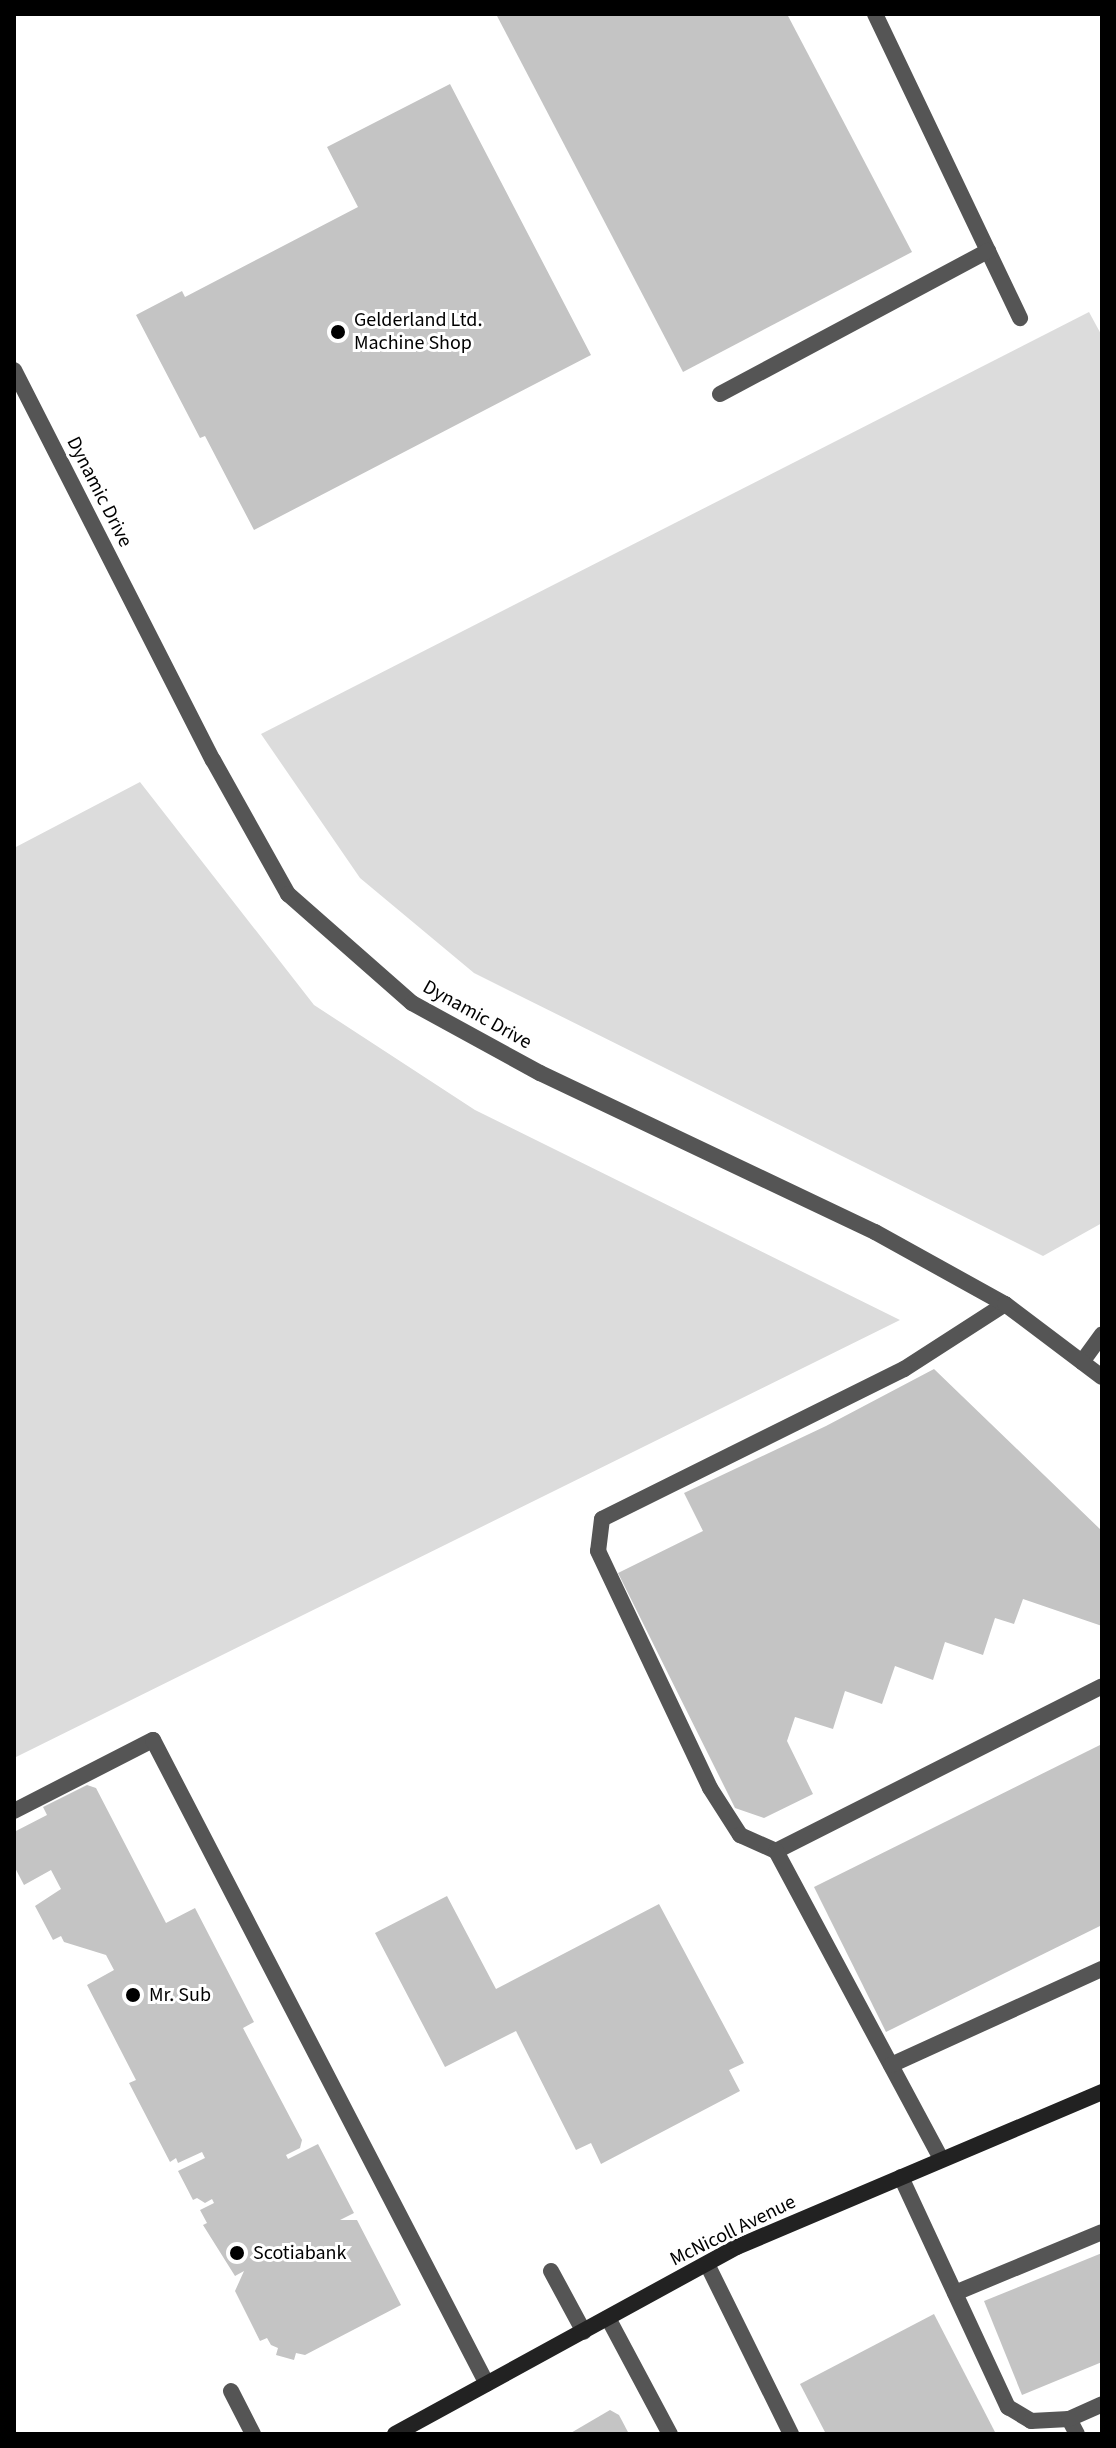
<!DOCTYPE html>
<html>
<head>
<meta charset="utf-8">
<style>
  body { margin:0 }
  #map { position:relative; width:1116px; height:2448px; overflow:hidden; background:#fff; font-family:"Source Sans 3",sans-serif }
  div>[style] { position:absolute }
  .green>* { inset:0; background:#dcdcdc }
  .building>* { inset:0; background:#c4c4c4 }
  .lane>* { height:16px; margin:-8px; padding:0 8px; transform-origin:8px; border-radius:8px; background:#555 }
  .street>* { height:16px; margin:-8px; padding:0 8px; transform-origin:8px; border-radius:8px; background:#555 }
  .secondary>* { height:16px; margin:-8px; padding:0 8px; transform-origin:8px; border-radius:8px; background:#222 }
  .dots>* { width:22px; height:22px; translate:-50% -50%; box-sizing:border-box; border:4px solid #fff; border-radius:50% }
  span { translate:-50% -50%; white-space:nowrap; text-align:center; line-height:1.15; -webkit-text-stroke:6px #fff; paint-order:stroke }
  .poi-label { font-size:20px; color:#000 }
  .left { translate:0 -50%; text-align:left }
  .street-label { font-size:20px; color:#000 }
  .frame { position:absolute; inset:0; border:16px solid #000; pointer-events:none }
</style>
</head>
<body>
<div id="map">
  <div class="green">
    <i style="clip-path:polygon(1089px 312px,1102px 336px,1102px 1223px,1043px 1256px,474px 973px,360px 878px,261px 734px)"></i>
    <i style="clip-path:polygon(140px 782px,314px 1005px,475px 1110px,900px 1320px,14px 1758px,14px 848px)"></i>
  </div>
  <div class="building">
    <i style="clip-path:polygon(496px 14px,787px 14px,912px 252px,683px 372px)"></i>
    <i style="clip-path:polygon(450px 84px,591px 355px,254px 530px,205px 436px,200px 438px,136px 315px,182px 291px,185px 297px,358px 207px,327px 147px)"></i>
    <i style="clip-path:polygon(934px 1369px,1102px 1531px,1102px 1626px,1023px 1599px,1014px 1624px,995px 1618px,983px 1655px,945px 1642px,933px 1680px,895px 1666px,882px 1704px,845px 1691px,833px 1729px,795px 1717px,787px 1741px,813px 1794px,764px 1818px,735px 1808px,618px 1573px,703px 1531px,684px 1493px,826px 1426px)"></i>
    <i style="clip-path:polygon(1102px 1744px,1102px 1925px,886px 2032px,814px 1887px)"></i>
    <i style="clip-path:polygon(87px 1785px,96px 1788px,166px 1923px,195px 1908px,254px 2022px,243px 2028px,302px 2140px,300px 2148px,286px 2155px,288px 2159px,318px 2144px,354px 2213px,340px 2220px,357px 2220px,401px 2305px,305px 2355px,296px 2353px,294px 2360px,276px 2355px,278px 2348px,271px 2345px,267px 2338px,260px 2341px,235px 2291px,244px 2271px,235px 2276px,203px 2225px,207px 2223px,200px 2210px,214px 2203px,212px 2199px,205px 2203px,197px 2198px,193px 2200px,178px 2171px,205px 2158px,202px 2152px,178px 2163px,176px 2158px,170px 2162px,129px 2083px,136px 2080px,87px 1985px,114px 1970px,106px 1955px,64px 1942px,61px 1936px,53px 1940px,35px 1906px,61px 1889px,51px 1870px,24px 1885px,14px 1866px,14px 1832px,47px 1815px,43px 1807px)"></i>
    <i style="clip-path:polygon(447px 1896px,496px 1989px,659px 1904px,744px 2063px,729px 2070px,740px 2091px,601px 2164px,591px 2143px,576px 2150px,516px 2031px,445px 2067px,375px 1933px)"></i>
    <i style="clip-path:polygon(1102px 2253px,1102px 2362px,1022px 2395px,984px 2301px)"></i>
    <i style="clip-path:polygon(934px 2314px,996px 2434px,826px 2434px,800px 2384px)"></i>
    <i style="clip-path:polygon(610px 2410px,619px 2415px,629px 2434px,569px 2434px)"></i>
  </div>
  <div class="lane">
    <i style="left:875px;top:14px;width:337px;rotate:64.5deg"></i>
    <i style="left:720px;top:394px;width:304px;rotate:-28.1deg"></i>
    <i style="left:1005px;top:1304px;width:120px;rotate:147.2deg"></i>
    <i style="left:904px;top:1369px;width:337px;rotate:153.6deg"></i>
    <i style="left:602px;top:1519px;width:32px;rotate:97deg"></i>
    <i style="left:598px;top:1551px;width:262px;rotate:64.7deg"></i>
    <i style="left:710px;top:1788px;width:56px;rotate:57.4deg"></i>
    <i style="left:740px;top:1835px;width:39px;rotate:24deg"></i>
    <i style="left:776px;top:1851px;width:365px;rotate:-26.8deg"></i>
    <i style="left:1082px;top:1362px;width:34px;rotate:-54deg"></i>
    <i style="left:14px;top:1811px;width:156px;rotate:-27.1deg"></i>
    <i style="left:153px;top:1740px;width:725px;rotate:62.59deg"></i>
    <i style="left:776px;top:1851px;width:349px;rotate:61.8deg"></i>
    <i style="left:891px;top:2065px;width:232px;rotate:-24.5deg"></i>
    <i style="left:901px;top:2177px;width:254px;rotate:65.1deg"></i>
    <i style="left:1008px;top:2407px;width:27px;rotate:31deg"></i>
    <i style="left:1031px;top:2421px;width:38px;rotate:-3deg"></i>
    <i style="left:1069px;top:2419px;width:17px;rotate:62deg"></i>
    <i style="left:707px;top:2264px;width:190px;rotate:63.7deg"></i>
    <i style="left:551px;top:2271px;width:69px;rotate:61.6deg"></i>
    <i style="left:955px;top:2293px;width:159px;rotate:-22.5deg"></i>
    <i style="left:608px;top:2318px;width:132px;rotate:61.9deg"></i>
    <i style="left:231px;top:2391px;width:48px;rotate:62.9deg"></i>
    <i style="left:1069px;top:2419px;width:36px;rotate:-24deg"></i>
  </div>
  <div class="street">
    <i style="left:14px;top:370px;width:438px;rotate:63deg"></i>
    <i style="left:213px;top:760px;width:154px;rotate:60.8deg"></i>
    <i style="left:288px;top:894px;width:165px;rotate:41.3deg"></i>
    <i style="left:412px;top:1003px;width:146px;rotate:28.7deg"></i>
    <i style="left:540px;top:1073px;width:371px;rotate:25.4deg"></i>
    <i style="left:875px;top:1232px;width:149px;rotate:29deg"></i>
    <i style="left:1005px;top:1304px;width:121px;rotate:37deg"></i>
  </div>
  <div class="secondary">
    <i style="left:395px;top:2434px;width:390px;rotate:-28.7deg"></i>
    <i style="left:737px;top:2247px;width:397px;rotate:-23deg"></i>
  </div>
  <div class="dots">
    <i style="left:338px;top:332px;background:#000"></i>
    <i style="left:133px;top:1995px;background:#000"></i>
    <i style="left:237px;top:2253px;background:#000"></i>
  </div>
  <div class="poi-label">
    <span class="left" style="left:354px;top:332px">Gelderland Ltd.<br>Machine Shop</span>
    <span class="left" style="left:149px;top:1995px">Mr. Sub</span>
    <span class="left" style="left:253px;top:2253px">Scotiabank</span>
  </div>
  <div class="street-label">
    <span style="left:99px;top:492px;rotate:63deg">Dynamic Drive</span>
    <span style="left:477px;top:1015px;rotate:29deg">Dynamic Drive</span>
    <span style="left:733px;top:2231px;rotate:-26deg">McNicoll Avenue</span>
  </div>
  <div class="frame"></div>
</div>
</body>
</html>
